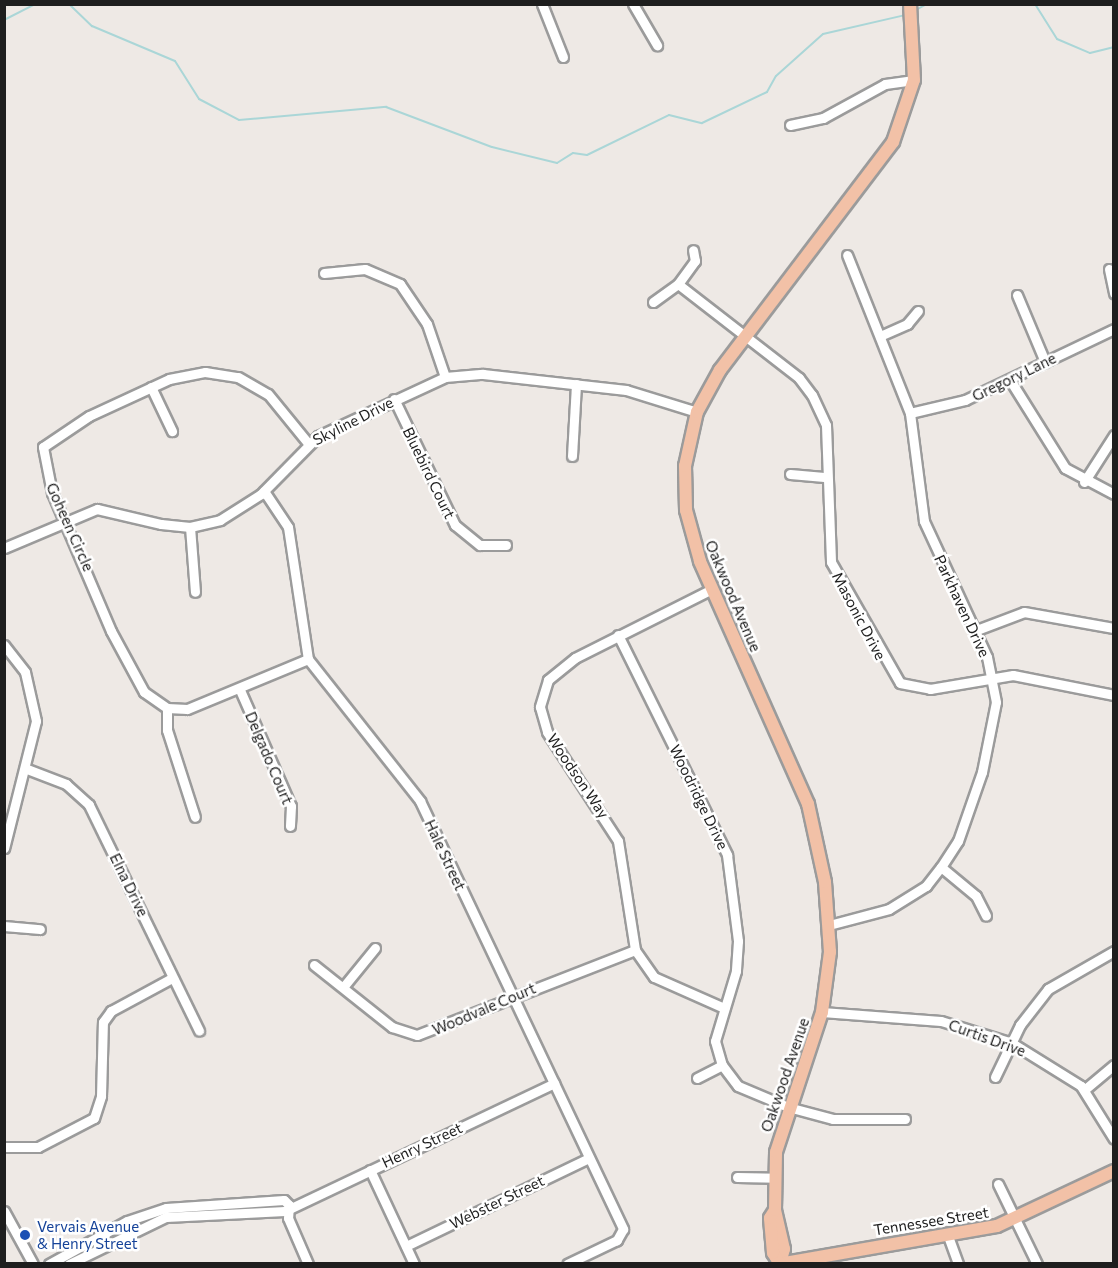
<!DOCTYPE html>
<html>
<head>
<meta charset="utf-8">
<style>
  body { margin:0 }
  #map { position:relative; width:1118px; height:1268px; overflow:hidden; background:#eee9e5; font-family:Commissioner,sans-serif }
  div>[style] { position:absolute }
  .stream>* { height:2px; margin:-1px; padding:0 1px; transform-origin:1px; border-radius:1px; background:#aad6d7 }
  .roads { filter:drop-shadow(2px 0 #9b9b9b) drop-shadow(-2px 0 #9b9b9b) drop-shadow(0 2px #9b9b9b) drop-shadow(0 -2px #9b9b9b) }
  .minor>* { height:9px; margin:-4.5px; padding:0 4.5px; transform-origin:4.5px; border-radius:4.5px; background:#fff }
  .major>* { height:12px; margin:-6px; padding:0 6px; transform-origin:6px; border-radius:6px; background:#f2c1a7 }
  .dots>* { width:16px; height:16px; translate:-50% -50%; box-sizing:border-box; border:3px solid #fff; border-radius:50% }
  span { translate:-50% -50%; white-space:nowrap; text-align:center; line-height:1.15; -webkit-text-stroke:5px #fff; paint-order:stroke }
  .street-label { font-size:15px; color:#1e1e1e }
  .transit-label { font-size:15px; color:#164399 }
  .left { translate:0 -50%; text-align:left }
  .frame { position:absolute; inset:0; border:6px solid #1e1e1e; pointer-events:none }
</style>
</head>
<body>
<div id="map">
  <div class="stream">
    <i style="left:69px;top:4px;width:32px;rotate:44deg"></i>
    <i style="left:92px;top:26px;width:90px;rotate:22.9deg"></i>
    <i style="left:175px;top:61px;width:45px;rotate:57.7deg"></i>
    <i style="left:199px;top:99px;width:45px;rotate:27.7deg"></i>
    <i style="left:239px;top:120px;width:148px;rotate:-5.1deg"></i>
    <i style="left:386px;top:107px;width:113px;rotate:20.7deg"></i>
    <i style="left:492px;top:147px;width:67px;rotate:13.8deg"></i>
    <i style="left:557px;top:163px;width:19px;rotate:-32deg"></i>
    <i style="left:573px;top:153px;width:14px;rotate:8deg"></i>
    <i style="left:587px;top:155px;width:91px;rotate:-26deg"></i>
    <i style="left:669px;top:115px;width:34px;rotate:14deg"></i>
    <i style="left:702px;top:123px;width:72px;rotate:-25.5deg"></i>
    <i style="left:767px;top:92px;width:18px;rotate:-61deg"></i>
    <i style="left:776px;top:76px;width:63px;rotate:-41.8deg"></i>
    <i style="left:823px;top:34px;width:84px;rotate:-13deg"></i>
    <i style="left:1035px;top:4px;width:41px;rotate:57.8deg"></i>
    <i style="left:1057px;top:39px;width:36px;rotate:23deg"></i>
    <i style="left:1090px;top:53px;width:25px;rotate:-14deg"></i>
    <i style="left:916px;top:10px;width:13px;rotate:-29deg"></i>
    <i style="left:4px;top:20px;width:36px;rotate:-27deg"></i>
  </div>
  <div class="roads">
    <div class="minor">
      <i style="left:542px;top:4px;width:57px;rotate:68.4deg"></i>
      <i style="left:633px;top:4px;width:48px;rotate:59.7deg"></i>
      <i style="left:790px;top:125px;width:34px;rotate:-12deg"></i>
      <i style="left:823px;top:118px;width:71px;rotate:-28.7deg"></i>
      <i style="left:885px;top:84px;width:29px;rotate:-8deg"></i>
      <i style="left:1109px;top:269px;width:25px;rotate:78deg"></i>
      <i style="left:324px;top:273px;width:41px;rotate:-5.6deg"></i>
      <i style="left:365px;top:269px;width:38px;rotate:23deg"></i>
      <i style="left:400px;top:284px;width:48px;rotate:56deg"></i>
      <i style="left:427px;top:324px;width:56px;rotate:71.2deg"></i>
      <i style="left:678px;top:284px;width:153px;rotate:37.8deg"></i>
      <i style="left:799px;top:378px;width:21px;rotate:53deg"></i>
      <i style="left:812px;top:395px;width:33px;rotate:65deg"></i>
      <i style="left:826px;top:425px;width:137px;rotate:87.9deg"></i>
      <i style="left:831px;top:562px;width:139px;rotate:60.3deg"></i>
      <i style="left:900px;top:683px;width:31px;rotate:11deg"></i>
      <i style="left:930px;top:689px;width:84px;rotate:-9.6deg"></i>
      <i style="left:1013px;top:675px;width:103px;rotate:11.2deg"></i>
      <i style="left:1017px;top:295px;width:73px;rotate:67.3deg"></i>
      <i style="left:653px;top:302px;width:31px;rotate:-36deg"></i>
      <i style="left:678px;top:284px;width:29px;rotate:-54deg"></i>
      <i style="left:695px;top:261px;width:11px;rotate:-100deg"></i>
      <i style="left:880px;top:336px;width:30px;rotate:-24deg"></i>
      <i style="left:907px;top:324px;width:17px;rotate:-50deg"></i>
      <i style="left:1010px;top:380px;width:104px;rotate:58deg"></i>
      <i style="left:1065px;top:468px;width:55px;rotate:28deg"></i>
      <i style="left:151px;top:387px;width:49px;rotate:64.5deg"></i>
      <i style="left:394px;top:399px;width:140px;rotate:64.2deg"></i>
      <i style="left:455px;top:525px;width:32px;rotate:39deg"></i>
      <i style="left:480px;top:545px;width:26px"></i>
      <i style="left:910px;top:413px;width:57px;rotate:-13.3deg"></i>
      <i style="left:965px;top:400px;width:165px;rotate:-25.5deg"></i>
      <i style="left:572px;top:456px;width:72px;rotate:-86.8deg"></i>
      <i style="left:790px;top:474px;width:37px;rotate:5deg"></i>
      <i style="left:1084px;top:482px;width:56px;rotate:-57.4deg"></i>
      <i style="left:264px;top:491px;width:43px;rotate:56.3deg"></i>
      <i style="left:288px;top:527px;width:134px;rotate:81.4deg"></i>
      <i style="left:308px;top:659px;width:181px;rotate:51.7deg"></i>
      <i style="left:420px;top:801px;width:474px;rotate:64.6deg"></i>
      <i style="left:623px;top:1229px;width:13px;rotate:119deg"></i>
      <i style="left:617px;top:1240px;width:55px;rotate:154.4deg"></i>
      <i style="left:190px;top:527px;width:65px;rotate:85.6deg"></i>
      <i style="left:4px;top:548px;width:101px;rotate:-22.8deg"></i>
      <i style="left:97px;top:509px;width:66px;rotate:13.2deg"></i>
      <i style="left:161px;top:524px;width:29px;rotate:6deg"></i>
      <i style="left:190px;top:527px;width:31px;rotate:-13deg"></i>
      <i style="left:220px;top:520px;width:49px;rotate:-32.4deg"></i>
      <i style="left:261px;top:494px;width:81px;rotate:-45.5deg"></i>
      <i style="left:318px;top:436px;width:140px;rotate:-24.9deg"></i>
      <i style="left:445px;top:377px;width:38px;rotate:-5deg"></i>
      <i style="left:483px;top:374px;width:144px;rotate:6.4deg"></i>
      <i style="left:626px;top:390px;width:74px;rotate:17.2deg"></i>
      <i style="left:712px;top:589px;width:153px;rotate:153.3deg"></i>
      <i style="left:575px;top:658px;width:35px;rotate:141deg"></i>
      <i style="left:548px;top:680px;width:28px;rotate:107deg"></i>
      <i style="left:540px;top:707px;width:26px;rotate:74deg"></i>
      <i style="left:547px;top:732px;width:130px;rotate:56.9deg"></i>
      <i style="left:618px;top:841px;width:110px;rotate:81.1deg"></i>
      <i style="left:635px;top:950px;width:33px;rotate:55deg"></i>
      <i style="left:654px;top:977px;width:77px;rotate:23.9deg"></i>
      <i style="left:974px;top:631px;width:53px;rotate:-20.8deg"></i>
      <i style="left:1024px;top:612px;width:91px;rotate:10.1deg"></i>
      <i style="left:618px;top:635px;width:246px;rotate:63.6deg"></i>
      <i style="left:727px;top:855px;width:87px;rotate:82.7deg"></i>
      <i style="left:738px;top:941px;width:30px;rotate:94deg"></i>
      <i style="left:736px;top:971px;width:73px;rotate:106.7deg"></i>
      <i style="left:715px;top:1041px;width:25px;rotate:74deg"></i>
      <i style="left:722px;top:1065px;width:26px;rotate:53deg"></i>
      <i style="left:738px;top:1086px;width:54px;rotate:22.8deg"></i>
      <i style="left:788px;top:1107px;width:47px;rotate:14.9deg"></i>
      <i style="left:833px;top:1119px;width:72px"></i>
      <i style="left:4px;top:645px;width:34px;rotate:52deg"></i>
      <i style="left:25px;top:672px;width:50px;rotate:77.3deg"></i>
      <i style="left:36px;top:721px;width:131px;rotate:104.1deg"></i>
      <i style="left:308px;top:659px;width:131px;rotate:157.5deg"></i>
      <i style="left:187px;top:709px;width:20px;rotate:-177deg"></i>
      <i style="left:167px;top:708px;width:28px;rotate:-145deg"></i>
      <i style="left:144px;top:692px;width:69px;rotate:-118.4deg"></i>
      <i style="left:111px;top:631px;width:150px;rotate:-113.1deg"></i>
      <i style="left:52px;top:493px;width:47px;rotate:-101.1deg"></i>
      <i style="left:43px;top:447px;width:55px;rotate:-34deg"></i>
      <i style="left:89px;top:416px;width:88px;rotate:-24.8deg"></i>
      <i style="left:169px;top:379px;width:37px;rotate:-11deg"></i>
      <i style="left:205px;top:372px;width:33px;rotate:9deg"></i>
      <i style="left:238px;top:377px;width:34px;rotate:30deg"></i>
      <i style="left:268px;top:394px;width:63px;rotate:50.8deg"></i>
      <i style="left:240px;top:690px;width:127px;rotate:66.3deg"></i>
      <i style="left:291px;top:806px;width:20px;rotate:93deg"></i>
      <i style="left:167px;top:708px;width:22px;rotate:90deg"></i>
      <i style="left:167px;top:730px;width:91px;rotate:72.2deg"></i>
      <i style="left:27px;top:769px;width:42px;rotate:21deg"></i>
      <i style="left:66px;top:784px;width:31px;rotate:42deg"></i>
      <i style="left:89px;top:805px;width:251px;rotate:64deg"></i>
      <i style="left:941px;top:867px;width:45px;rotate:39.6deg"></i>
      <i style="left:976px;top:896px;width:22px;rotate:63deg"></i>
      <i style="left:829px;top:925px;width:62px;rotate:-14.9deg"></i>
      <i style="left:889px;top:909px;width:44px;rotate:-31.9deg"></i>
      <i style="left:926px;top:886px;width:24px;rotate:-52deg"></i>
      <i style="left:941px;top:867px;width:31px;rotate:-57deg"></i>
      <i style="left:958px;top:841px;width:73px;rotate:-70.8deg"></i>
      <i style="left:982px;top:772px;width:71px;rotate:-78.7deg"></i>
      <i style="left:996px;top:702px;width:46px;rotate:-101.3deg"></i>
      <i style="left:987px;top:657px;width:150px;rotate:-114.9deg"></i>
      <i style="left:924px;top:521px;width:109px;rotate:-97.4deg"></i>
      <i style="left:910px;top:413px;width:170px;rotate:-111.7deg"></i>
      <i style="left:4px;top:926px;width:36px;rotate:5deg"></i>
      <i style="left:314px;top:965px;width:100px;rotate:38.5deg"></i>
      <i style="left:392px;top:1027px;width:26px;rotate:18deg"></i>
      <i style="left:417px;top:1035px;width:234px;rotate:-21.3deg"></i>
      <i style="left:344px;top:986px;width:49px;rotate:-50.8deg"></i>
      <i style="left:822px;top:1012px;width:119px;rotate:4.3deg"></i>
      <i style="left:941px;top:1021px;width:74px;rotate:17.2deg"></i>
      <i style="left:1012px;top:1043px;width:81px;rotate:31.9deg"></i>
      <i style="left:1081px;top:1086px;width:62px;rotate:58.1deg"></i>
      <i style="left:995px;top:1077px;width:58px;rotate:-64.3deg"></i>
      <i style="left:1020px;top:1025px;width:46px;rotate:-52.1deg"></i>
      <i style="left:1048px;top:989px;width:76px;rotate:-29.9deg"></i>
      <i style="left:697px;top:1078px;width:28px;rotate:-27deg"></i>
      <i style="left:1084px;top:1090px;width:39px;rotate:-40deg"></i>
      <i style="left:4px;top:1147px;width:34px"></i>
      <i style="left:38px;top:1147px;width:63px;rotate:-27.4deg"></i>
      <i style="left:94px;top:1118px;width:23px;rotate:-72deg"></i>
      <i style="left:101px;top:1096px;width:74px;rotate:-88.5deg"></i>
      <i style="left:103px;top:1022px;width:14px;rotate:-54deg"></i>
      <i style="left:111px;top:1011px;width:69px;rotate:-28.4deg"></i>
      <i style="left:370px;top:1170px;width:104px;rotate:64.9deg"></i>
      <i style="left:737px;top:1177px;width:39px;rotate:1deg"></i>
      <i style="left:998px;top:1184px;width:89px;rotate:64deg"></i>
      <i style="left:289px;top:1205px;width:13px;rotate:94deg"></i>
      <i style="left:288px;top:1218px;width:50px;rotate:66.5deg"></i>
      <i style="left:4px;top:1211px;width:60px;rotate:61.3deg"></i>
      <i style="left:948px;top:1236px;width:30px;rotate:70deg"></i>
      <i style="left:406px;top:1246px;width:203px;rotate:-25.7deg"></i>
      <i style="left:49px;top:1264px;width:89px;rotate:-28.9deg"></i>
      <i style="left:127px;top:1221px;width:41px;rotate:-18.4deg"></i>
      <i style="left:166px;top:1208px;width:118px;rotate:-3.9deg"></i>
      <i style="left:284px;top:1200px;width:7px;rotate:45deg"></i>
      <i style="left:69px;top:1264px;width:108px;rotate:-25.9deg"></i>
      <i style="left:166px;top:1217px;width:119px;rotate:-2.9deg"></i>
      <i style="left:285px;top:1211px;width:298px;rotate:-25.4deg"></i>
    </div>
    <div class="major">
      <i style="left:775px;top:1210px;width:40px;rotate:77deg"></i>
      <i style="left:784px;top:1249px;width:15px;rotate:106deg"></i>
      <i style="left:779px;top:1264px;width:221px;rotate:-9.9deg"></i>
      <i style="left:997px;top:1226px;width:129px;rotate:-25.2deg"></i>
      <i style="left:780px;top:1264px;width:13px;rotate:-122deg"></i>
      <i style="left:773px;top:1253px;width:35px;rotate:-95deg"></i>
      <i style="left:770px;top:1218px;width:9px;rotate:-58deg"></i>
      <i style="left:775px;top:1210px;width:58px;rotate:-89deg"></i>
      <i style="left:776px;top:1152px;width:147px;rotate:-71.8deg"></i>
      <i style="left:822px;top:1012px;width:61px;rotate:-82.4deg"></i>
      <i style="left:830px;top:952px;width:70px;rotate:-94.1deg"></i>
      <i style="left:825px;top:882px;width:80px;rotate:-102.3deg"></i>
      <i style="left:808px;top:804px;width:266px;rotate:-114deg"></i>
      <i style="left:700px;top:561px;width:53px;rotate:-105.4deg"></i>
      <i style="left:686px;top:510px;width:44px;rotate:-91.3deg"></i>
      <i style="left:685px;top:466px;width:55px;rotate:-77.5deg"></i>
      <i style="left:697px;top:412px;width:48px;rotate:-61.3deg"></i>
      <i style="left:720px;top:370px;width:286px;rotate:-52.8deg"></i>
      <i style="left:893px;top:142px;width:65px;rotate:-71.3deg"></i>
      <i style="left:914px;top:80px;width:76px;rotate:-93deg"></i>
    </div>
  </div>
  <div class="dots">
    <i style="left:25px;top:1235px;background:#1a4fb4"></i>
  </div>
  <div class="street-label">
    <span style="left:1014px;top:377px;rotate:-26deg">Gregory Lane</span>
    <span style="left:353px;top:421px;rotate:-27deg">Skyline Drive</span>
    <span style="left:429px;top:473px;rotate:64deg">Bluebird Court</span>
    <span style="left:70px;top:527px;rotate:66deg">Goheen Circle</span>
    <span style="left:733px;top:596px;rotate:67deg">Oakwood Avenue</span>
    <span style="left:962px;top:606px;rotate:65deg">Parkhaven Drive</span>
    <span style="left:859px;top:616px;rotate:62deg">Masonic Drive</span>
    <span style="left:269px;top:758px;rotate:67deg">Delgado Court</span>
    <span style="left:578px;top:776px;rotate:56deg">Woodson Way</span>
    <span style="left:699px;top:797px;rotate:64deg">Woodridge Drive</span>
    <span style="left:445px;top:855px;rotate:65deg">Hale Street</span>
    <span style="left:129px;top:885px;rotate:64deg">Elna Drive</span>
    <span style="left:484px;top:1009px;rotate:-23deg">Woodvale Court</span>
    <span style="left:987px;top:1038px;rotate:20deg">Curtis Drive</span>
    <span style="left:785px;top:1075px;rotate:-71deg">Oakwood Avenue</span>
    <span style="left:422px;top:1145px;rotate:-25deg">Henry Street</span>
    <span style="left:497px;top:1202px;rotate:-26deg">Webster Street</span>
    <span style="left:931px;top:1221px;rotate:-9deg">Tennessee Street</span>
  </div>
  <div class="transit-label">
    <span class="left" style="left:37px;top:1235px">Vervais Avenue<br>&amp; Henry Street</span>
  </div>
  <div class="frame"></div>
</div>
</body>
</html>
